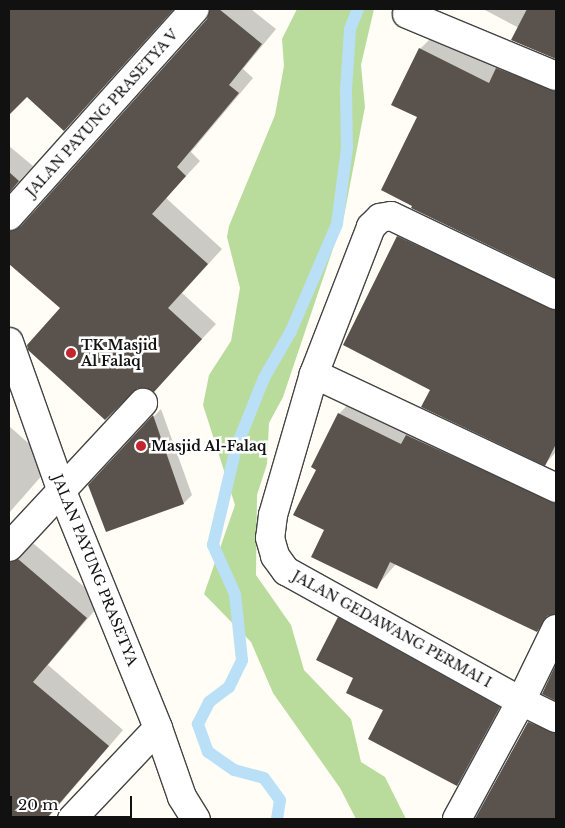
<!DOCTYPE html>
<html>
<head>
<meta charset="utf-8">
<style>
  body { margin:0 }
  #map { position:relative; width:565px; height:828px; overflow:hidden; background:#fffdf5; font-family:"Libre Baskerville",serif }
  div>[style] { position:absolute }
  .forest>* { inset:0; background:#b9dc9c }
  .shadow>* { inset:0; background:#0003 }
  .stream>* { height:12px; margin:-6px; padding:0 6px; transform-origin:6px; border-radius:6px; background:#b9e0f7 }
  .building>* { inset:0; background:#5a524d }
  .roads { filter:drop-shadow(1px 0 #444) drop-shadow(-1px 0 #444) drop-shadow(0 1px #444) drop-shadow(0 -1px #444) }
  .minor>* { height:28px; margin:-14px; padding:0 14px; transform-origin:14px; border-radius:14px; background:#fff }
  .dots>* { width:14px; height:14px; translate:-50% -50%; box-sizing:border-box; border:2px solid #fff; border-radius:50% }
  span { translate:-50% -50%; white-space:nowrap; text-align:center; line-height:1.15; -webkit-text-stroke:5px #fff; paint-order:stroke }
  .street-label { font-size:14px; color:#111 }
  .poi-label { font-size:14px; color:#111; font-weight:700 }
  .left { translate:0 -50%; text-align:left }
  .frame { position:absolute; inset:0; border:10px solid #111; pointer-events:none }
  .scale { position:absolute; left:10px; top:796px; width:122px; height:22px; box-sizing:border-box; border:2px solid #111; border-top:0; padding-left:6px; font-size:15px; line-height:18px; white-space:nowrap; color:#111; -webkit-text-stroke:4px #fff; paint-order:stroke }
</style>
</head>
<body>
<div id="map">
  <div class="forest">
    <i style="clip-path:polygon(297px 9px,374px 9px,361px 65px,365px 107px,344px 216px,283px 397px,269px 423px,267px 464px,257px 495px,256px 575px,291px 625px,304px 670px,351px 719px,361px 762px,385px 777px,406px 819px,356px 819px,340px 788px,273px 693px,251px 642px,204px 594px,235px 505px,203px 405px,209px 375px,231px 341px,240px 288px,227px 237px,229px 226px,275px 115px,284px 66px,282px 39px)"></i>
  </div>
  <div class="shadow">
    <i style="clip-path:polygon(9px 9px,174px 9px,64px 129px,27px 95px,9px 114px)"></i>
    <i style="clip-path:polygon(211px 9px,251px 9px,276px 29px,243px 69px,253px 78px,191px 152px,200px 161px,166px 198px,222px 249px,182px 293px,216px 324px,168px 375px,61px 308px,9px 262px,9px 230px,21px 217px,35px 213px,208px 20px)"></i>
    <i style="clip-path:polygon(483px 9px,556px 9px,556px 58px,512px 40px,519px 28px)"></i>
    <i style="clip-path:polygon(435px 34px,556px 72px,556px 276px,413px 208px,420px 49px)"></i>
    <i style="clip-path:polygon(9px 146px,33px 166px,11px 190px,9px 207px)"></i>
    <i style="clip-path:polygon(413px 222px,556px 291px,556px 452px,545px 464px,432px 389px,398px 237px)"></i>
    <i style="clip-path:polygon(354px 398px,556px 482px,556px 614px,537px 631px,396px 564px,376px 587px,326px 530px,318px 469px,339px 414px)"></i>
    <i style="clip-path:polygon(161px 409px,192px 495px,184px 503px,106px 531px,89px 485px)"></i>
    <i style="clip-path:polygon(9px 426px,52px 464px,9px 513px)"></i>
    <i style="clip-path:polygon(9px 523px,9px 535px,22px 547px,34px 544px,102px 602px,48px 665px,123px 730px,47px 819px,9px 819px)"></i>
    <i style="clip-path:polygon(353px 604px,513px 693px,471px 770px,457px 784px,355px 677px,339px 618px)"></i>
    <i style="clip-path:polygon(544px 707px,556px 712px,556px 819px,474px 819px,529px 722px)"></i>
  </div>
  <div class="stream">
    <i style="left:277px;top:819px;width:19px;rotate:-81deg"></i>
    <i style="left:280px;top:800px;width:27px;rotate:-126deg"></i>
    <i style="left:264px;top:778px;width:31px;rotate:-165deg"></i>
    <i style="left:234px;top:770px;width:32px;rotate:-145deg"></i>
    <i style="left:208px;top:752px;width:30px;rotate:-110deg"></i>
    <i style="left:198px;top:724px;width:25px;rotate:-63deg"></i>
    <i style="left:209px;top:702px;width:25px;rotate:-37deg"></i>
    <i style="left:229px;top:687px;width:30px;rotate:-64deg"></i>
    <i style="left:242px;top:660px;width:66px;rotate:-96.1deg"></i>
    <i style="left:235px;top:594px;width:54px;rotate:-114.2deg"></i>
    <i style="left:213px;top:545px;width:100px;rotate:-76.7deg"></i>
    <i style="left:236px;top:448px;width:75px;rotate:-68.2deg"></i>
    <i style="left:264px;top:378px;width:54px;rotate:-60.1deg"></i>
    <i style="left:291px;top:331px;width:116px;rotate:-66.7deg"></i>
    <i style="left:337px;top:224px;width:77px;rotate:-82.5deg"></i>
    <i style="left:347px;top:148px;width:58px;rotate:-91deg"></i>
    <i style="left:346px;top:90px;width:61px;rotate:-86.2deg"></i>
    <i style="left:350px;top:29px;width:22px;rotate:-68deg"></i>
  </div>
  <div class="building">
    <i style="clip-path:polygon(9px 9px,174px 9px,64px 131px,27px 97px,9px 115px)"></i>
    <i style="clip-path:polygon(210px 9px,219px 9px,262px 44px,229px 85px,239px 93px,177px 167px,186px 176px,152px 214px,208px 264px,168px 308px,202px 339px,154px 392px,138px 388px,105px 420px,28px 350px,27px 345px,60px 308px,9px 264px,9px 231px,21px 226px,207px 19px)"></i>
    <i style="clip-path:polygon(527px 9px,556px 9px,556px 59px,511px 40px)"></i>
    <i style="clip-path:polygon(419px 48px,489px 83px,496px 68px,556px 91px,556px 278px,411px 208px,412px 206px,381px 190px,417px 117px,391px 105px)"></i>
    <i style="clip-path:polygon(9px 172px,19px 181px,9px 193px)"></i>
    <i style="clip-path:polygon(397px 236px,556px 310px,556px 444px,545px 466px,421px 407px,430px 390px,343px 345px)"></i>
    <i style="clip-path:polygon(338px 413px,401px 444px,406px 435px,556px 503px,556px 614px,547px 616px,537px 632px,390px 562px,377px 589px,311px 557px,324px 530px,293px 515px,316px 470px,311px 467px)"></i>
    <i style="clip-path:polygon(153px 415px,184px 504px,106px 532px,88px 485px)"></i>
    <i style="clip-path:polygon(18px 559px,87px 618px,33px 682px,109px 746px,46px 819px,9px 819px,9px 562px)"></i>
    <i style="clip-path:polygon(338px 617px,500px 707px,457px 786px,368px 739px,383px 710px,346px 693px,353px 678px,316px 660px)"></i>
    <i style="clip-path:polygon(556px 664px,556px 701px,542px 694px)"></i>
    <i style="clip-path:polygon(528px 722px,556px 733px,556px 819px,475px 819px)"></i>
  </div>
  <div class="roads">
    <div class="minor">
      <i style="left:407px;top:14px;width:161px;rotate:22.6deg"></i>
      <i style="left:9px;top:216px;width:278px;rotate:-48.1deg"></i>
      <i style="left:556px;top:295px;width:183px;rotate:-154.4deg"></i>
      <i style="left:391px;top:216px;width:11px;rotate:170deg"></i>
      <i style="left:380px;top:218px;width:13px;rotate:135deg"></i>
      <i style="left:371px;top:227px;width:158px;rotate:111.2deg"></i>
      <i style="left:314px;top:374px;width:147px;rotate:106.2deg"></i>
      <i style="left:273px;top:515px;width:23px;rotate:97deg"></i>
      <i style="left:270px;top:538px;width:19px;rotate:74deg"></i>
      <i style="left:275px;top:556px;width:19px;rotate:54deg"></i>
      <i style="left:286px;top:571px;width:269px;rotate:29deg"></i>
      <i style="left:521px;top:701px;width:80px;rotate:-64.1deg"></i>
      <i style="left:9px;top:342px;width:156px;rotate:70.5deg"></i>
      <i style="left:61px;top:489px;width:258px;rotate:67.9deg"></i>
      <i style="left:158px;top:728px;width:73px;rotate:70.8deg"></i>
      <i style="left:182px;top:797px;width:26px;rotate:58deg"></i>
      <i style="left:314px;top:374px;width:268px;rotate:25.2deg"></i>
      <i style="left:9px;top:547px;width:197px;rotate:-47.1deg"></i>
      <i style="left:72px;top:819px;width:125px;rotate:-46.6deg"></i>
      <i style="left:457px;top:819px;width:134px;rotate:-61.5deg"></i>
      <i style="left:521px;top:701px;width:39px;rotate:26deg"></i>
    </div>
  </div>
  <div class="dots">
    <i style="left:71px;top:353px;background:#c4262e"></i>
    <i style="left:141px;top:446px;background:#c4262e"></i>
  </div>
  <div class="street-label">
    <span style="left:102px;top:113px;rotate:-48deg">JALAN PAYUNG PRASETYA V</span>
    <span style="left:95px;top:570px;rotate:68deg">JALAN PAYUNG PRASETYA</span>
    <span style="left:392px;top:629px;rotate:29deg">JALAN GEDAWANG PERMAI I</span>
  </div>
  <div class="poi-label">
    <span class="left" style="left:81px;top:353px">TK Masjid<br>Al Falaq</span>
    <span class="left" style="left:151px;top:446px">Masjid Al-Falaq</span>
  </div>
  <div class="frame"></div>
  <div class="scale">20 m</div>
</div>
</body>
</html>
